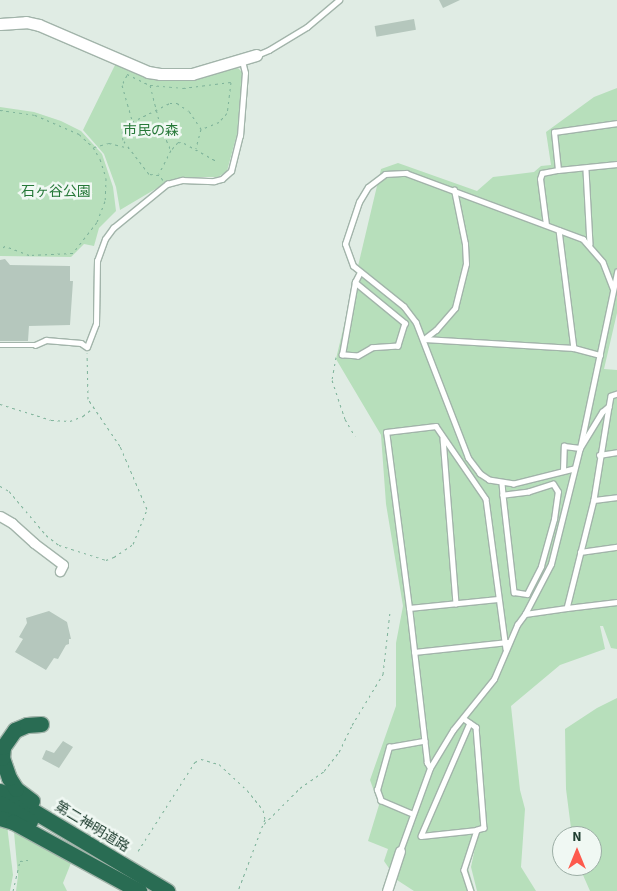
<!DOCTYPE html>
<html>
<head>
<meta charset="utf-8">
<style>
  body { margin:0 }
  #map { position:relative; width:617px; height:891px; overflow:hidden; background:#e0ece4; font-family:"Source Sans 3","Noto Sans JP",sans-serif }
  div>[style] { position:absolute }
  .green>* { inset:0; background:#b7dfbb }
  .building>* { inset:0; background:#b5c7bd; transform-origin:0 0 }
  .path>* { height:1px; margin-top:-0.5px; transform-origin:0; background:repeating-linear-gradient(90deg,#7db299 0 2.5px,transparent 0 6.5px) }
  .roads { filter:drop-shadow(1px 0 #a2b4aa) drop-shadow(-1px 0 #a2b4aa) drop-shadow(0 1px #a2b4aa) drop-shadow(0 -1px #a2b4aa) }
  .service>* { height:4.5px; margin:-2.25px; padding:0 2.25px; transform-origin:2.25px; border-radius:2.25px; background:#fff }
  .minor>* { height:9px; margin:-4.5px; padding:0 4.5px; transform-origin:4.5px; border-radius:4.5px; background:#fff }
  .tertiary>* { height:11px; margin:-5.5px; padding:0 5.5px; transform-origin:5.5px; border-radius:5.5px; background:#fff }
  .motorway>* { height:15px; margin:-7.5px; padding:0 7.5px; transform-origin:7.5px; border-radius:7.5px; background:#296c53 }
  span { translate:-50% -50%; white-space:nowrap; text-align:center; line-height:1.15; -webkit-text-stroke:5px #f0f8f3; paint-order:stroke }
  .park-label { font-size:14px; color:#267838 }
  .street-label { font-size:14px; color:#1f3e30 }
  .north { position:absolute; left:552px; top:826px; width:50px; height:50px; box-sizing:border-box; background:#f0f8f3; border:1px solid #9caea5; border-radius:50%; rotate:0deg; font-size:14px; font-weight:700; line-height:20px; text-align:center; color:#1f3e30 }
  .north::after { content:''; display:block; margin:auto; width:18px; height:22px; background:#fd5a4d; clip-path:polygon(50% 0,100% 100%,50% 72%,0 100%) }
</style>
</head>
<body>
<div id="map">
  <div class="green">
    <i style="clip-path:polygon(116px 63px,139px 74px,166px 80px,188px 80px,238px 68px,243px 73px,237px 134px,227px 171px,218px 177px,183px 177px,169px 181px,120px 210px,116px 187px,104px 154px,83px 130px)"></i>
    <i style="clip-path:polygon(617px 88px,617px 313px,604px 369px,617px 370px,617px 649px,611px 648px,603px 626px,600px 626px,605px 649px,560px 665px,511px 706px,520px 790px,525px 809px,521px 867px,536px 891px,477px 891px,471px 867px,475px 848px,467px 865px,475px 891px,414px 891px,397px 880px,384px 861px,388px 849px,368px 841px,379px 805px,370px 780px,396px 706px,396px 643px,403px 606px,386px 504px,381px 435px,336px 359px,381px 169px,398px 163px,477px 191px,493px 177px,534px 172px,541px 166px,551px 165px,546px 132px,594px 97px)"></i>
    <i style="clip-path:polygon(0 107px,34px 112px,61px 121px,81px 131px,102px 154px,113px 187px,116px 211px,99px 228px,94px 246px,84px 244px,71px 257px,0 256px)"></i>
    <i style="clip-path:polygon(617px 698px,617px 891px,590px 891px,579px 866px,592px 866px,592px 836px,572px 836px,566px 789px,565px 729px,597px 708px)"></i>
    <i style="clip-path:polygon(0 823px,7px 825px,13px 875px,10px 891px,0 891px)"></i>
    <i style="clip-path:polygon(14px 832px,27px 836px,71px 863px,63px 883px,67px 891px,16px 891px,18px 876px)"></i>
  </div>
  <div class="building">
    <i style="clip-path:polygon(439px 0,460px 0,443px 8px)"></i>
    <i style="left:414px;top:19px;width:11px;height:40px;rotate:80deg"></i>
    <i style="clip-path:polygon(5px 259px,10px 265px,70px 266px,70px 281px,73px 281px,70px 325px,29px 326px,28px 341px,0 341px,0 260px)"></i>
    <i style="clip-path:polygon(49px 611px,67px 622px,71px 639px,69px 639px,69px 644px,66px 645px,58px 659px,54px 658px,46px 670px,15px 652px,23px 639px,19px 637px,27px 623px,26px 618px)"></i>
    <i style="clip-path:polygon(63px 741px,73px 747px,59px 768px,42px 759px,46px 750px,54px 753px)"></i>
  </div>
  <div class="path">
    <i style="left:127px;top:74px;width:25px;rotate:26deg"></i>
    <i style="left:150px;top:85px;width:33px;rotate:5deg"></i>
    <i style="left:183px;top:88px;width:48px;rotate:-7.1deg"></i>
    <i style="left:231px;top:82px;width:31px;rotate:97deg"></i>
    <i style="left:227px;top:113px;width:12px;rotate:132deg"></i>
    <i style="left:219px;top:122px;width:18px;rotate:158deg"></i>
    <i style="left:127px;top:75px;width:11px;rotate:117deg"></i>
    <i style="left:122px;top:85px;width:36px;rotate:74deg"></i>
    <i style="left:150px;top:85px;width:44px;rotate:75.7deg"></i>
    <i style="left:161px;top:128px;width:24px;rotate:66deg"></i>
    <i style="left:171px;top:150px;width:27px;rotate:117deg"></i>
    <i style="left:0;top:110px;width:35px;rotate:8deg"></i>
    <i style="left:35px;top:115px;width:48px;rotate:23.4deg"></i>
    <i style="left:79px;top:134px;width:19px;rotate:43deg"></i>
    <i style="left:93px;top:147px;width:14px;rotate:60deg"></i>
    <i style="left:100px;top:159px;width:20px;rotate:72deg"></i>
    <i style="left:106px;top:178px;width:23px;rotate:92deg"></i>
    <i style="left:105px;top:201px;width:22px;rotate:111deg"></i>
    <i style="left:97px;top:222px;width:39px;rotate:128deg"></i>
    <i style="left:73px;top:253px;width:44px;rotate:177.4deg"></i>
    <i style="left:29px;top:255px;width:26px;rotate:-159deg"></i>
    <i style="left:5px;top:246px;width:6px;rotate:149deg"></i>
    <i style="left:94px;top:147px;width:16px;rotate:-15deg"></i>
    <i style="left:109px;top:143px;width:21px;rotate:14deg"></i>
    <i style="left:172px;top:149px;width:9px;rotate:-49deg"></i>
    <i style="left:178px;top:142px;width:6px;rotate:9deg"></i>
    <i style="left:184px;top:143px;width:37px;rotate:29deg"></i>
    <i style="left:163px;top:180px;width:6px;rotate:-129deg"></i>
    <i style="left:159px;top:175px;width:10px;rotate:-174deg"></i>
    <i style="left:149px;top:174px;width:43px;rotate:-127.4deg"></i>
    <i style="left:123px;top:140px;width:7px;rotate:-98deg"></i>
    <i style="left:122px;top:133px;width:9px;rotate:-63deg"></i>
    <i style="left:126px;top:125px;width:49px;rotate:-26.6deg"></i>
    <i style="left:170px;top:103px;width:7px"></i>
    <i style="left:177px;top:103px;width:14px;rotate:34deg"></i>
    <i style="left:189px;top:111px;width:22px;rotate:56deg"></i>
    <i style="left:201px;top:129px;width:20px;rotate:105deg"></i>
    <i style="left:336px;top:357px;width:23px;rotate:100deg"></i>
    <i style="left:332px;top:380px;width:41px;rotate:71.6deg"></i>
    <i style="left:345px;top:419px;width:20px;rotate:60deg"></i>
    <i style="left:0;top:404px;width:53px;rotate:17.4deg"></i>
    <i style="left:51px;top:420px;width:19px;rotate:3deg"></i>
    <i style="left:70px;top:421px;width:14px;rotate:-21deg"></i>
    <i style="left:83px;top:416px;width:13px;rotate:-39deg"></i>
    <i style="left:0;top:486px;width:10px;rotate:29deg"></i>
    <i style="left:9px;top:491px;width:57px;rotate:49.9deg"></i>
    <i style="left:46px;top:535px;width:16px;rotate:38deg"></i>
    <i style="left:59px;top:545px;width:49px;rotate:17.7deg"></i>
    <i style="left:106px;top:560px;width:9px;rotate:-21deg"></i>
    <i style="left:114px;top:557px;width:23px;rotate:-34deg"></i>
    <i style="left:133px;top:544px;width:38px;rotate:-68deg"></i>
    <i style="left:147px;top:509px;width:69px;rotate:-113.2deg"></i>
    <i style="left:120px;top:446px;width:57px;rotate:-124.2deg"></i>
    <i style="left:88px;top:399px;width:46px;rotate:-91.2deg"></i>
    <i style="left:264px;top:824px;width:51px;rotate:-45deg"></i>
    <i style="left:300px;top:788px;width:29px;rotate:-35deg"></i>
    <i style="left:324px;top:771px;width:24px;rotate:-52deg"></i>
    <i style="left:339px;top:752px;width:30px;rotate:-64deg"></i>
    <i style="left:352px;top:725px;width:60px;rotate:-58.7deg"></i>
    <i style="left:383px;top:674px;width:62px;rotate:-83.6deg"></i>
    <i style="left:138px;top:851px;width:106px;rotate:-57.4deg"></i>
    <i style="left:195px;top:762px;width:7px;rotate:-27deg"></i>
    <i style="left:201px;top:759px;width:19px;rotate:16deg"></i>
    <i style="left:219px;top:764px;width:38px;rotate:43deg"></i>
    <i style="left:247px;top:790px;width:26px;rotate:51deg"></i>
    <i style="left:263px;top:810px;width:9px;rotate:77deg"></i>
    <i style="left:265px;top:819px;width:77px;rotate:110.6deg"></i>
    <i style="left:13px;top:891px;width:31px;rotate:-77deg"></i>
    <i style="left:20px;top:861px;width:8px;rotate:-7deg"></i>
  </div>
  <div class="roads">
    <div class="service">
      <i style="left:257px;top:55px;width:13px;rotate:-23deg"></i>
      <i style="left:269px;top:50px;width:44px;rotate:-31.2deg"></i>
      <i style="left:307px;top:27px;width:42px;rotate:-40.2deg"></i>
      <i style="left:558px;top:170px;width:59px;rotate:-5.8deg"></i>
      <i style="left:586px;top:170px;width:74px;rotate:86.9deg"></i>
      <i style="left:546px;top:225px;width:46px;rotate:-97.4deg"></i>
      <i style="left:540px;top:179px;width:6px;rotate:-72deg"></i>
      <i style="left:542px;top:173px;width:16px;rotate:-11deg"></i>
      <i style="left:558px;top:170px;width:38px;rotate:-96deg"></i>
      <i style="left:554px;top:132px;width:64px;rotate:-8.1deg"></i>
      <i style="left:559px;top:230px;width:119px;rotate:82.8deg"></i>
      <i style="left:355px;top:282px;width:65px;rotate:39.4deg"></i>
      <i style="left:405px;top:323px;width:24px;rotate:107deg"></i>
      <i style="left:398px;top:346px;width:26px;rotate:176deg"></i>
      <i style="left:372px;top:348px;width:16px;rotate:150deg"></i>
      <i style="left:358px;top:356px;width:16px;rotate:-176deg"></i>
      <i style="left:342px;top:355px;width:74px;rotate:-79.9deg"></i>
      <i style="left:355px;top:282px;width:11px;rotate:-63deg"></i>
      <i style="left:424px;top:339px;width:150px;rotate:3.4deg"></i>
      <i style="left:574px;top:348px;width:27px;rotate:15deg"></i>
      <i style="left:424px;top:339px;width:15px;rotate:-37deg"></i>
      <i style="left:436px;top:330px;width:29px;rotate:-49deg"></i>
      <i style="left:455px;top:308px;width:45px;rotate:-76deg"></i>
      <i style="left:466px;top:264px;width:20px;rotate:-93deg"></i>
      <i style="left:465px;top:244px;width:55px;rotate:-101.5deg"></i>
      <i style="left:0;top:345px;width:35px"></i>
      <i style="left:35px;top:345px;width:12px;rotate:-24deg"></i>
      <i style="left:46px;top:340px;width:35px;rotate:5deg"></i>
      <i style="left:81px;top:343px;width:7px;rotate:34deg"></i>
      <i style="left:87px;top:347px;width:25px;rotate:-69deg"></i>
      <i style="left:96px;top:324px;width:63px;rotate:-89.1deg"></i>
      <i style="left:97px;top:261px;width:23px;rotate:-70deg"></i>
      <i style="left:105px;top:239px;width:14px;rotate:-54deg"></i>
      <i style="left:113px;top:228px;width:70px;rotate:-39.2deg"></i>
      <i style="left:167px;top:184px;width:16px;rotate:-15deg"></i>
      <i style="left:182px;top:180px;width:32px;rotate:2deg"></i>
      <i style="left:214px;top:181px;width:8px;rotate:-14deg"></i>
      <i style="left:222px;top:179px;width:12px;rotate:-42deg"></i>
      <i style="left:231px;top:171px;width:36px;rotate:-76deg"></i>
      <i style="left:240px;top:136px;width:63px;rotate:-85.5deg"></i>
      <i style="left:245px;top:73px;width:12px;rotate:-104deg"></i>
      <i style="left:617px;top:394px;width:6px;rotate:162deg"></i>
      <i style="left:611px;top:396px;width:11px;rotate:100deg"></i>
      <i style="left:609px;top:407px;width:94px;rotate:99.2deg"></i>
      <i style="left:594px;top:500px;width:111px;rotate:104deg"></i>
      <i style="left:567px;top:608px;width:50px;rotate:-6.8deg"></i>
      <i style="left:443px;top:438px;width:166px;rotate:85.5deg"></i>
      <i style="left:599px;top:455px;width:18px;rotate:-9deg"></i>
      <i style="left:574px;top:469px;width:62px;rotate:166deg"></i>
      <i style="left:514px;top:484px;width:25px;rotate:-171deg"></i>
      <i style="left:489px;top:480px;width:11px;rotate:-146deg"></i>
      <i style="left:480px;top:474px;width:20px;rotate:-127deg"></i>
      <i style="left:468px;top:458px;width:145px;rotate:-111.1deg"></i>
      <i style="left:416px;top:323px;width:20px;rotate:-127deg"></i>
      <i style="left:404px;top:307px;width:65px;rotate:-141.2deg"></i>
      <i style="left:353px;top:266px;width:23px;rotate:-110deg"></i>
      <i style="left:345px;top:244px;width:44px;rotate:-71.6deg"></i>
      <i style="left:359px;top:202px;width:17px;rotate:-59deg"></i>
      <i style="left:368px;top:187px;width:21px;rotate:-37deg"></i>
      <i style="left:385px;top:174px;width:21px;rotate:-3deg"></i>
      <i style="left:406px;top:173px;width:189px;rotate:20.4deg"></i>
      <i style="left:583px;top:239px;width:30px;rotate:49deg"></i>
      <i style="left:603px;top:262px;width:28px;rotate:69deg"></i>
      <i style="left:563px;top:470px;width:24px;rotate:-88deg"></i>
      <i style="left:564px;top:446px;width:16px;rotate:7deg"></i>
      <i style="left:580px;top:448px;width:42px;rotate:-58.6deg"></i>
      <i style="left:602px;top:412px;width:8px;rotate:-40deg"></i>
      <i style="left:502px;top:483px;width:12px;rotate:85deg"></i>
      <i style="left:503px;top:495px;width:98px;rotate:83.5deg"></i>
      <i style="left:514px;top:592px;width:13px;rotate:9deg"></i>
      <i style="left:527px;top:594px;width:31px;rotate:-63deg"></i>
      <i style="left:541px;top:566px;width:49px;rotate:-74.5deg"></i>
      <i style="left:554px;top:519px;width:27px;rotate:-82deg"></i>
      <i style="left:558px;top:492px;width:9px;rotate:-122deg"></i>
      <i style="left:553px;top:484px;width:25px;rotate:162deg"></i>
      <i style="left:529px;top:492px;width:26px;rotate:173deg"></i>
      <i style="left:594px;top:500px;width:23px;rotate:-7deg"></i>
      <i style="left:580px;top:552px;width:37px;rotate:-8deg"></i>
      <i style="left:409px;top:608px;width:89px;rotate:-5.8deg"></i>
      <i style="left:525px;top:614px;width:42px;rotate:-8.1deg"></i>
      <i style="left:414px;top:652px;width:94px;rotate:-6.1deg"></i>
      <i style="left:463px;top:718px;width:16px;rotate:35deg"></i>
      <i style="left:476px;top:727px;width:101px;rotate:85.5deg"></i>
      <i style="left:484px;top:828px;width:7px;rotate:164deg"></i>
      <i style="left:477px;top:830px;width:42px;rotate:108deg"></i>
      <i style="left:464px;top:870px;width:22px;rotate:72deg"></i>
      <i style="left:470px;top:723px;width:123px;rotate:113.4deg"></i>
      <i style="left:421px;top:836px;width:56px;rotate:-6.1deg"></i>
      <i style="left:430px;top:768px;width:6px;rotate:-121deg"></i>
      <i style="left:427px;top:763px;width:156px;rotate:-96.6deg"></i>
      <i style="left:409px;top:608px;width:177px;rotate:-97.4deg"></i>
      <i style="left:386px;top:432px;width:50px;rotate:-6.8deg"></i>
      <i style="left:436px;top:426px;width:88px;rotate:55.6deg"></i>
      <i style="left:486px;top:499px;width:151px;rotate:82.4deg"></i>
      <i style="left:412px;top:814px;width:34px;rotate:-157deg"></i>
      <i style="left:381px;top:801px;width:12px;rotate:-110deg"></i>
      <i style="left:377px;top:790px;width:45px;rotate:-74.4deg"></i>
      <i style="left:389px;top:747px;width:36px;rotate:-10deg"></i>
      <i style="left:400px;top:851px;width:88px;rotate:-70.1deg"></i>
      <i style="left:430px;top:768px;width:44px;rotate:-58.8deg"></i>
      <i style="left:453px;top:730px;width:65px;rotate:-51.2deg"></i>
      <i style="left:494px;top:679px;width:59px;rotate:-66.9deg"></i>
      <i style="left:517px;top:625px;width:14px;rotate:-54deg"></i>
      <i style="left:525px;top:614px;width:56px;rotate:-62.5deg"></i>
      <i style="left:551px;top:564px;width:120px;rotate:-76deg"></i>
      <i style="left:580px;top:448px;width:180px;rotate:-78.1deg"></i>
    </div>
    <div class="minor">
      <i style="left:0;top:516px;width:14px;rotate:30deg"></i>
      <i style="left:12px;top:523px;width:30px;rotate:42deg"></i>
      <i style="left:34px;top:543px;width:36px;rotate:37deg"></i>
      <i style="left:63px;top:565px;width:7px;rotate:117deg"></i>
      <i style="left:387px;top:891px;width:42px;rotate:-72deg"></i>
    </div>
    <div class="tertiary">
      <i style="left:0;top:24px;width:26px;rotate:-4deg"></i>
      <i style="left:26px;top:22px;width:13px;rotate:13deg"></i>
      <i style="left:39px;top:25px;width:119px;rotate:23.3deg"></i>
      <i style="left:148px;top:72px;width:12px;rotate:9deg"></i>
      <i style="left:160px;top:74px;width:32px"></i>
      <i style="left:192px;top:74px;width:67px;rotate:-16.5deg"></i>
    </div>
    <div class="motorway">
      <i style="left:0;top:791px;width:195px;rotate:30.9deg"></i>
      <i style="left:32px;top:801px;width:20px;rotate:-143deg"></i>
      <i style="left:16px;top:789px;width:13px;rotate:-122deg"></i>
      <i style="left:9px;top:778px;width:21px;rotate:-109deg"></i>
      <i style="left:2px;top:758px;width:11px;rotate:-85deg"></i>
      <i style="left:3px;top:747px;width:21px;rotate:-55deg"></i>
      <i style="left:15px;top:730px;width:13px;rotate:-23deg"></i>
      <i style="left:27px;top:725px;width:14px;rotate:-4deg"></i>
      <i style="left:0;top:803px;width:35px;rotate:31deg"></i>
      <i style="left:0;top:818px;width:14px;rotate:17deg"></i>
      <i style="left:13px;top:822px;width:144px;rotate:28.7deg"></i>
    </div>
  </div>
  <div class="park-label">
    <span style="left:151px;top:131px">市民の森</span>
    <span style="left:56px;top:192px">石ヶ谷公園</span>
  </div>
  <div class="street-label">
    <span style="left:92px;top:827px;rotate:31deg">第二神明道路</span>
  </div>
  <div class="north">N</div>
</div>
</body>
</html>
